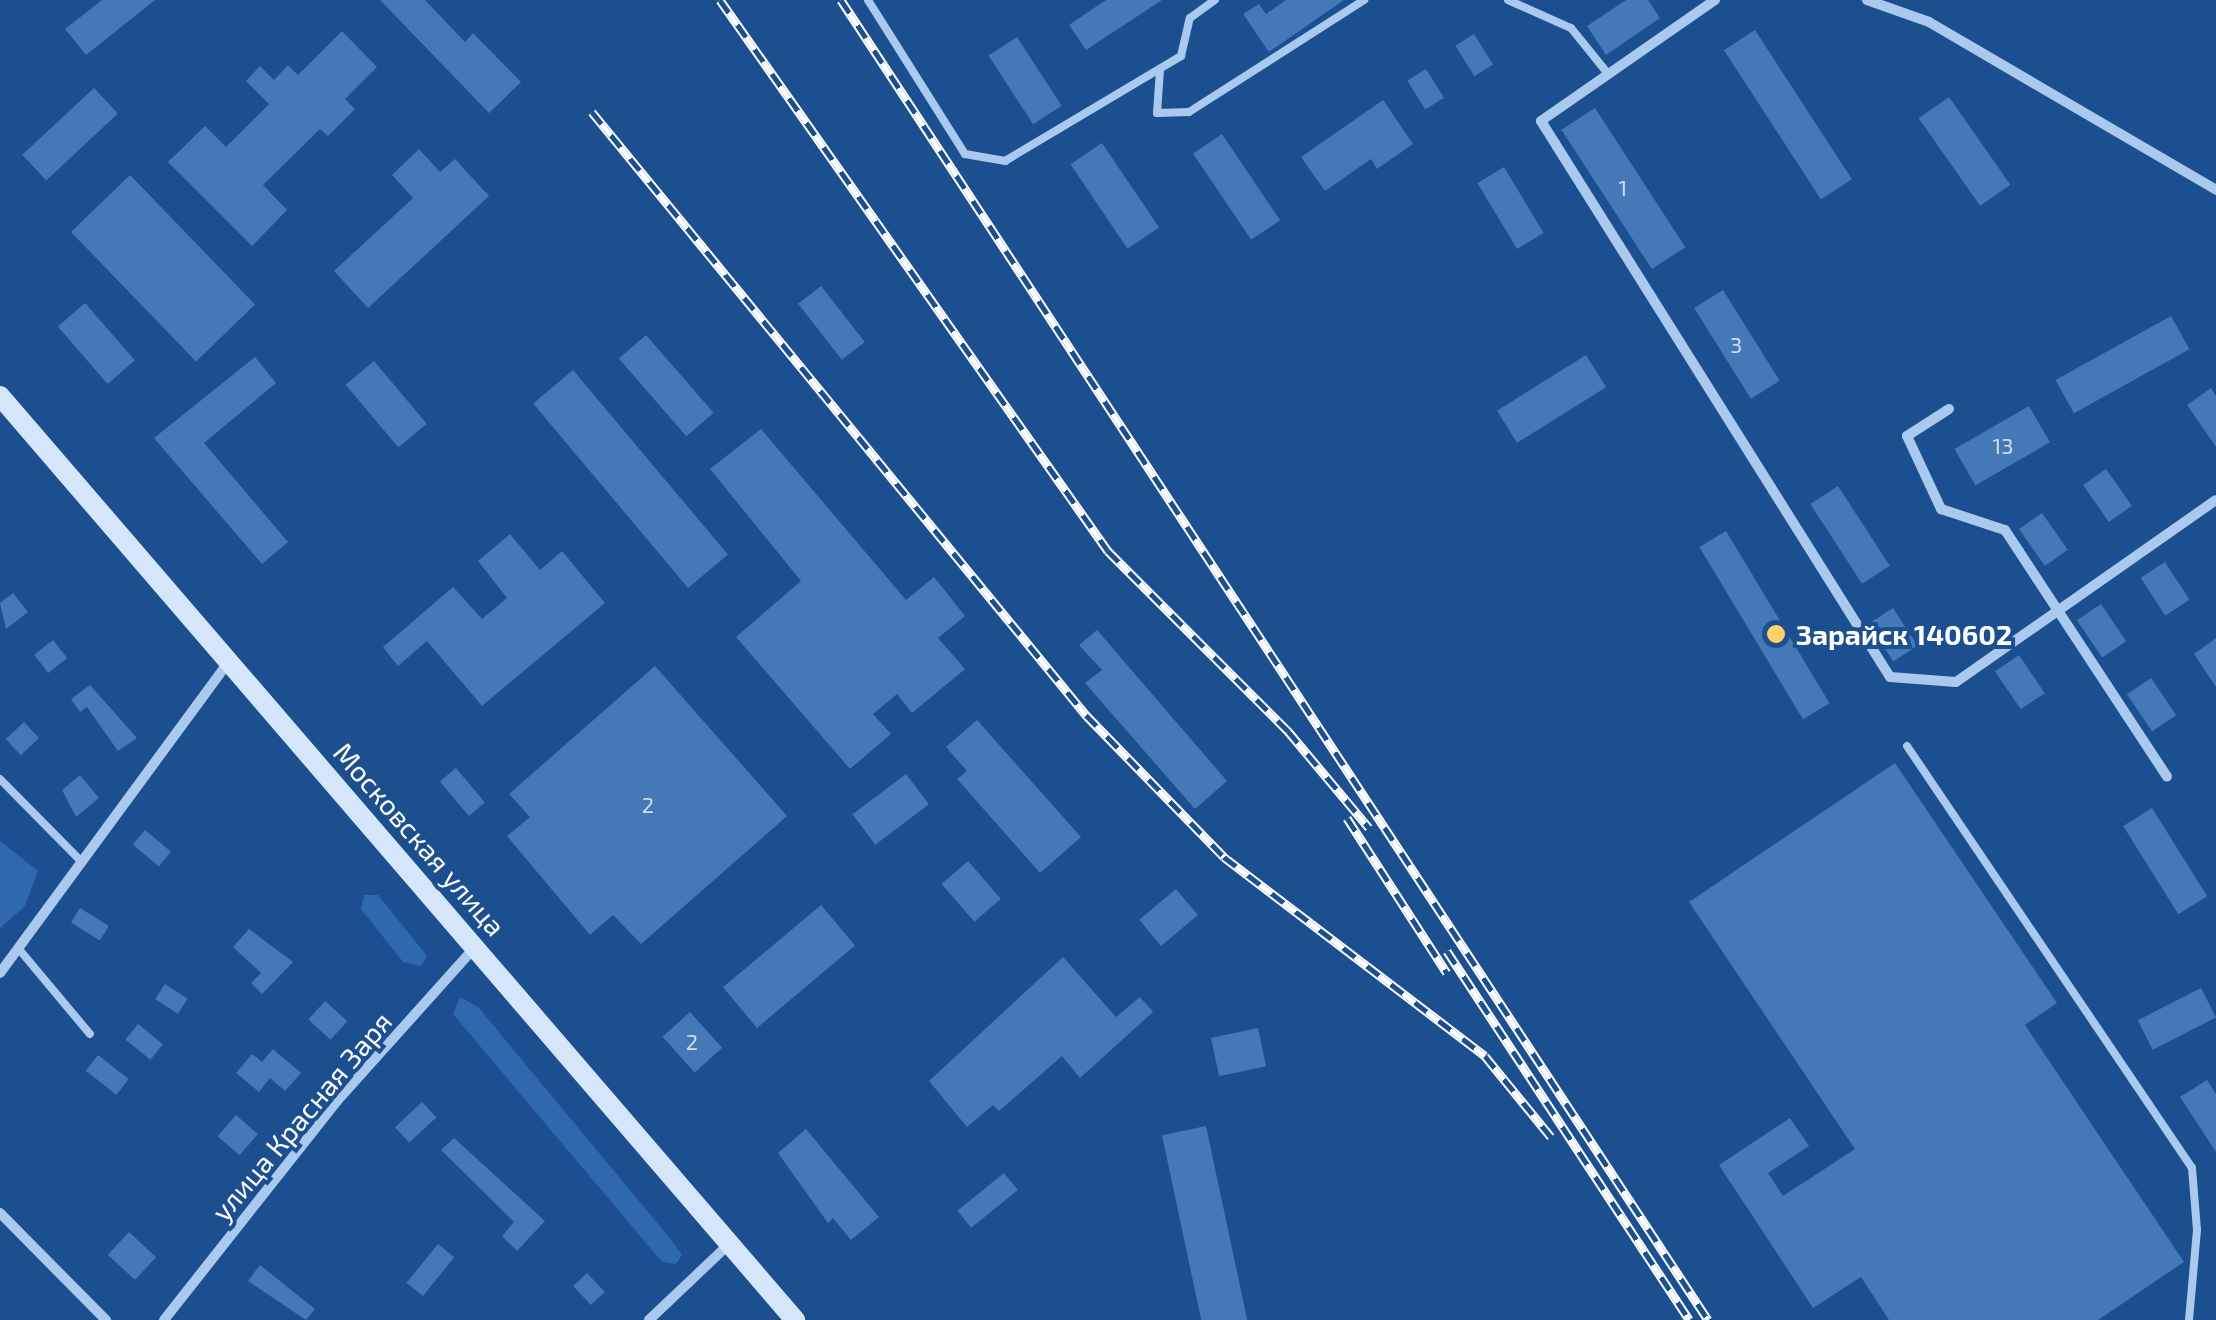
<!DOCTYPE html>
<html>
<head>
<meta charset="utf-8">
<style>
  body { margin:0 }
  #map { position:relative; width:2216px; height:1320px; overflow:hidden; background:#1b4f8f; font-family:"Exo 2",sans-serif }
  div>[style] { position:absolute }
  .green>* { inset:0; background:#2e69ad }
  .building>* { inset:0; background:#4478b7; transform-origin:0 0 }
  .lane>* { height:8px; margin:-4px; padding:0 4px; transform-origin:4px; border-radius:4px; background:#a9c9ee }
  .street>* { height:10px; margin:-5px; padding:0 5px; transform-origin:5px; border-radius:5px; background:#a9c9ee }
  .secondary>* { height:20px; margin:-10px; padding:0 10px; transform-origin:10px; border-radius:10px; background:#d6e6fa }
  .rail>* { height:9px; margin-top:-4.5px; transform-origin:0; background:repeating-linear-gradient(90deg,#1b4f8f 0 15px,#fff 0 30px); box-sizing:border-box; border-block:2px solid #fff }
  .dots>* { width:28px; height:28px; translate:-50% -50%; box-sizing:border-box; border:5px solid #1b4f8f; border-radius:50% }
  span { translate:-50% -50%; white-space:nowrap; text-align:center; line-height:1.15; -webkit-text-stroke:8px #1b4f8f; paint-order:stroke }
  .number-label { font-size:22px; color:#d0dded }
  .number-label span { -webkit-text-stroke-width:0 }
  .poi-label { font-size:28px; color:#fff; font-weight:700 }
  .left { translate:0 -50%; text-align:left }
  .street-label { font-size:28px; color:#fff }
</style>
</head>
<body>
<div id="map">
  <div class="green">
    <i style="clip-path:polygon(0 841px,38px 871px,25px 906px,0 928px)"></i>
    <i style="clip-path:polygon(364px 895px,378px 895px,427px 956px,421px 966px,403px 962px,361px 909px)"></i>
    <i style="clip-path:polygon(460px 997px,478px 1007px,669px 1237px,682px 1255px,676px 1264px,662px 1262px,453px 1014px)"></i>
  </div>
  <div class="building">
    <i style="clip-path:polygon(102px 0,155px 0,86px 55px,65px 29px)"></i>
    <i style="clip-path:polygon(380px 0,425px 0,465px 42px,473px 33px,521px 82px,489px 113px)"></i>
    <i style="clip-path:polygon(1106px 0,1162px 0,1086px 50px,1069px 25px)"></i>
    <i style="clip-path:polygon(1286px 0,1344px 0,1269px 52px,1243px 14px,1259px 4px,1266px 14px)"></i>
    <i style="clip-path:polygon(1626px 0,1648px 0,1660px 18px,1606px 55px,1587px 26px)"></i>
    <i style="left:1755px;top:30px;width:178px;height:37px;rotate:57deg"></i>
    <i style="clip-path:polygon(342px 31px,377px 67px,345px 99px,355px 109px,328px 136px,320px 129px,263px 185px,287px 210px,252px 246px,168px 162px,205px 126px,226px 147px,269px 104px,246px 81px,260px 66px,274px 80px,288px 65px,298px 75px)"></i>
    <i style="left:1474px;top:34px;width:36px;height:22px;rotate:58deg"></i>
    <i style="left:1017px;top:37px;width:82px;height:34px;rotate:57deg"></i>
    <i style="left:1426px;top:69px;width:34px;height:22px;rotate:58deg"></i>
    <i style="left:94px;top:88px;width:35px;height:98px;rotate:47deg"></i>
    <i style="left:1949px;top:97px;width:107px;height:37px;rotate:55deg"></i>
    <i style="clip-path:polygon(1383px 100px,1413px 144px,1377px 169px,1371px 159px,1325px 191px,1301px 157px)"></i>
    <i style="left:1595px;top:108px;width:166px;height:40px;rotate:57deg"></i>
    <i style="left:1222px;top:134px;width:104px;height:35px;rotate:56deg"></i>
    <i style="left:1102px;top:143px;width:102px;height:38px;rotate:56deg"></i>
    <i style="clip-path:polygon(419px 149px,440px 172px,455px 159px,489px 196px,368px 308px,334px 271px,413px 198px,392px 175px)"></i>
    <i style="left:1504px;top:167px;width:77px;height:31px;rotate:59deg"></i>
    <i style="left:130px;top:175px;width:180px;height:82px;rotate:46deg"></i>
    <i style="left:821px;top:286px;width:71px;height:29px;rotate:52deg"></i>
    <i style="left:1723px;top:290px;width:107px;height:34px;rotate:58deg"></i>
    <i style="left:85px;top:303px;width:76px;height:36px;rotate:49deg"></i>
    <i style="left:2171px;top:316px;width:38px;height:132px;rotate:61deg"></i>
    <i style="left:646px;top:335px;width:103px;height:36px;rotate:49deg"></i>
    <i style="left:1586px;top:355px;width:38px;height:105px;rotate:58deg"></i>
    <i style="clip-path:polygon(255px 357px,276px 383px,204px 443px,288px 542px,262px 564px,154px 438px)"></i>
    <i style="left:374px;top:361px;width:82px;height:37px;rotate:50deg"></i>
    <i style="left:573px;top:370px;width:241px;height:52px;rotate:50deg"></i>
    <i style="clip-path:polygon(2211px 388px,2216px 396px,2216px 447px,2187px 405px)"></i>
    <i style="left:2029px;top:406px;width:42px;height:86px;rotate:60deg"></i>
    <i style="clip-path:polygon(761px 429px,906px 600px,934px 577px,965px 616px,938px 638px,965px 669px,912px 713px,897px 694px,873px 714px,891px 734px,850px 769px,736px 637px,801px 581px,710px 469px)"></i>
    <i style="left:2106px;top:469px;width:45px;height:28px;rotate:55deg"></i>
    <i style="left:1838px;top:486px;width:95px;height:33px;rotate:57deg"></i>
    <i style="left:2042px;top:513px;width:45px;height:28px;rotate:55deg"></i>
    <i style="left:1726px;top:531px;width:201px;height:31px;rotate:59deg"></i>
    <i style="clip-path:polygon(510px 534px,540px 570px,562px 551px,605px 603px,482px 706px,427px 641px,398px 666px,383px 647px,453px 587px,482px 619px,507px 598px,478px 561px)"></i>
    <i style="left:2165px;top:562px;width:45px;height:29px;rotate:57deg"></i>
    <i style="clip-path:polygon(13px 593px,28px 612px,6px 629px,0 603px)"></i>
    <i style="left:2101px;top:604px;width:45px;height:29px;rotate:56deg"></i>
    <i style="left:1893px;top:608px;width:45px;height:29px;rotate:57deg"></i>
    <i style="clip-path:polygon(1097px 630px,1227px 781px,1195px 809px,1085px 683px,1102px 670px,1079px 645px)"></i>
    <i style="clip-path:polygon(2216px 638px,2216px 687px,2194px 654px)"></i>
    <i style="left:53px;top:640px;width:23px;height:24px;rotate:52deg"></i>
    <i style="left:2019px;top:655px;width:46px;height:29px;rotate:56deg"></i>
    <i style="clip-path:polygon(655px 666px,787px 816px,641px 944px,613px 915px,590px 935px,507px 836px,530px 817px,509px 794px)"></i>
    <i style="left:2151px;top:678px;width:45px;height:29px;rotate:56deg"></i>
    <i style="clip-path:polygon(90px 685px,137px 738px,118px 751px,87px 707px,80px 712px,71px 699px)"></i>
    <i style="clip-path:polygon(977px 720px,1081px 837px,1040px 873px,957px 779px,967px 771px,946px 747px)"></i>
    <i style="left:24px;top:722px;width:22px;height:25px;rotate:47deg"></i>
    <i style="clip-path:polygon(1895px 763px,2057px 1003px,2025px 1025px,2184px 1262px,2098px 1320px,1889px 1320px,1861px 1277px,1813px 1308px,1719px 1165px,1790px 1118px,1809px 1146px,1768px 1173px,1783px 1196px,1855px 1149px,1689px 902px)"></i>
    <i style="left:456px;top:768px;width:45px;height:21px;rotate:50deg"></i>
    <i style="left:906px;top:774px;width:38px;height:67px;rotate:53deg"></i>
    <i style="clip-path:polygon(80px 775px,99px 798px,76px 817px,62px 790px)"></i>
    <i style="left:2152px;top:808px;width:104px;height:34px;rotate:58deg"></i>
    <i style="left:145px;top:830px;width:34px;height:19px;rotate:40deg"></i>
    <i style="left:968px;top:861px;width:50px;height:35px;rotate:49deg"></i>
    <i style="left:1176px;top:889px;width:34px;height:48px;rotate:50deg"></i>
    <i style="left:821px;top:905px;width:53px;height:128px;rotate:50deg"></i>
    <i style="left:80px;top:908px;width:34px;height:17px;rotate:32deg"></i>
    <i style="clip-path:polygon(249px 929px,293px 962px,262px 994px,251px 983px,261px 973px,233px 947px)"></i>
    <i style="clip-path:polygon(1063px 957px,1116px 1017px,1140px 997px,1153px 1012px,1080px 1078px,1062px 1056px,999px 1111px,993px 1105px,967px 1127px,929px 1081px)"></i>
    <i style="left:165px;top:984px;width:27px;height:18px;rotate:33deg"></i>
    <i style="left:2201px;top:988px;width:33px;height:71px;rotate:63deg"></i>
    <i style="left:325px;top:1001px;width:30px;height:25px;rotate:42deg"></i>
    <i style="left:690px;top:1012px;width:48px;height:37px;rotate:48deg"></i>
    <i style="left:138px;top:1024px;width:32px;height:20px;rotate:39deg"></i>
    <i style="left:1258px;top:1028px;width:39px;height:48px;rotate:78deg"></i>
    <i style="clip-path:polygon(273px 1049px,301px 1073px,285px 1091px,270px 1078px,259px 1092px,236px 1073px,252px 1054px,262px 1062px)"></i>
    <i style="left:98px;top:1055px;width:39px;height:20px;rotate:38deg"></i>
    <i style="clip-path:polygon(2207px 1080px,2216px 1094px,2216px 1152px,2180px 1097px)"></i>
    <i style="left:422px;top:1102px;width:21px;height:37px;rotate:47deg"></i>
    <i style="left:236px;top:1115px;width:29px;height:28px;rotate:41deg"></i>
    <i style="left:1206px;top:1126px;width:199px;height:45px;rotate:78deg"></i>
    <i style="clip-path:polygon(806px 1129px,879px 1217px,851px 1240px,833px 1218px,828px 1223px,778px 1153px)"></i>
    <i style="clip-path:polygon(454px 1138px,545px 1221px,517px 1251px,502px 1236px,514px 1222px,441px 1150px)"></i>
    <i style="left:1004px;top:1173px;width:22px;height:60px;rotate:51deg"></i>
    <i style="left:129px;top:1232px;width:37px;height:31px;rotate:43deg"></i>
    <i style="left:438px;top:1244px;width:21px;height:50px;rotate:39deg"></i>
    <i style="clip-path:polygon(260px 1265px,315px 1309px,306px 1320px,248px 1281px)"></i>
    <i style="left:587px;top:1273px;width:26px;height:19px;rotate:47deg"></i>
  </div>
  <div class="lane">
    <i style="left:868px;top:0;width:182px;rotate:57.8deg"></i>
    <i style="left:965px;top:154px;width:41px;rotate:9.9deg"></i>
    <i style="left:1005px;top:161px;width:205px;rotate:-30.8deg"></i>
    <i style="left:1181px;top:56px;width:39px;rotate:-77deg"></i>
    <i style="left:1190px;top:18px;width:31px;rotate:-36deg"></i>
    <i style="left:1508px;top:0;width:69px;rotate:24deg"></i>
    <i style="left:1571px;top:28px;width:60px;rotate:51deg"></i>
    <i style="left:1160px;top:70px;width:43px;rotate:94deg"></i>
    <i style="left:1157px;top:113px;width:32px;rotate:-2deg"></i>
    <i style="left:1189px;top:112px;width:208px;rotate:-32.6deg"></i>
    <i style="left:1907px;top:746px;width:509px;rotate:55.97deg"></i>
    <i style="left:2192px;top:1168px;width:62px;rotate:85.4deg"></i>
    <i style="left:2197px;top:1230px;width:90px;rotate:95.1deg"></i>
    <i style="left:0;top:779px;width:115px;rotate:45.4deg"></i>
    <i style="left:18px;top:948px;width:112px;rotate:50.1deg"></i>
  </div>
  <div class="street">
    <i style="left:1715px;top:0;width:212px;rotate:145.2deg"></i>
    <i style="left:1541px;top:121px;width:656px;rotate:57.88deg"></i>
    <i style="left:1890px;top:677px;width:66px;rotate:4.3deg"></i>
    <i style="left:1956px;top:682px;width:317px;rotate:-35deg"></i>
    <i style="left:1867px;top:0;width:66px;rotate:19.5deg"></i>
    <i style="left:1929px;top:22px;width:333px;rotate:30.3deg"></i>
    <i style="left:1949px;top:409px;width:50px;rotate:147.3deg"></i>
    <i style="left:1907px;top:436px;width:81px;rotate:65deg"></i>
    <i style="left:1941px;top:509px;width:67px;rotate:18.2deg"></i>
    <i style="left:2005px;top:530px;width:295px;rotate:56.7deg"></i>
    <i style="left:0;top:973px;width:387px;rotate:-53.7deg"></i>
    <i style="left:0;top:1213px;width:151px;rotate:45.3deg"></i>
    <i style="left:164px;top:1320px;width:279px;rotate:-51.7deg"></i>
    <i style="left:337px;top:1101px;width:208px;rotate:-48.1deg"></i>
    <i style="left:649px;top:1320px;width:112px;rotate:-43.5deg"></i>
  </div>
  <div class="secondary">
    <i style="left:0;top:396px;width:1219px;rotate:49.29deg"></i>
  </div>
  <div class="rail">
    <i style="left:720px;top:0;width:674px;rotate:54.85deg"></i>
    <i style="left:1108px;top:551px;width:255px;rotate:45deg"></i>
    <i style="left:1288px;top:731px;width:126px;rotate:50.1deg"></i>
    <i style="left:841px;top:0;width:1579px;rotate:56.7deg"></i>
    <i style="left:592px;top:112px;width:780px;rotate:50.67deg"></i>
    <i style="left:1086px;top:715px;width:198px;rotate:45.8deg"></i>
    <i style="left:1224px;top:857px;width:328px;rotate:37.3deg"></i>
    <i style="left:1485px;top:1056px;width:104px;rotate:50.8deg"></i>
    <i style="left:1347px;top:818px;width:184px;rotate:57.2deg"></i>
    <i style="left:1447px;top:951px;width:441px;rotate:56.7deg"></i>
  </div>
  <div class="dots">
    <i style="left:1776px;top:634px;background:#ffd166"></i>
  </div>
  <div class="number-label">
    <span style="left:1623px;top:188px">1</span>
    <span style="left:1736px;top:345px">3</span>
    <span style="left:2003px;top:446px">13</span>
    <span style="left:648px;top:805px">2</span>
    <span style="left:692px;top:1042px">2</span>
  </div>
  <div class="poi-label">
    <span class="left" style="left:1796px;top:634px">Зарайск 140602</span>
  </div>
  <div class="street-label">
    <span style="left:420px;top:839px;rotate:49deg">Московская улица</span>
    <span style="left:301px;top:1116px;rotate:-50deg">улица Красная Заря</span>
  </div>
</div>
</body>
</html>
